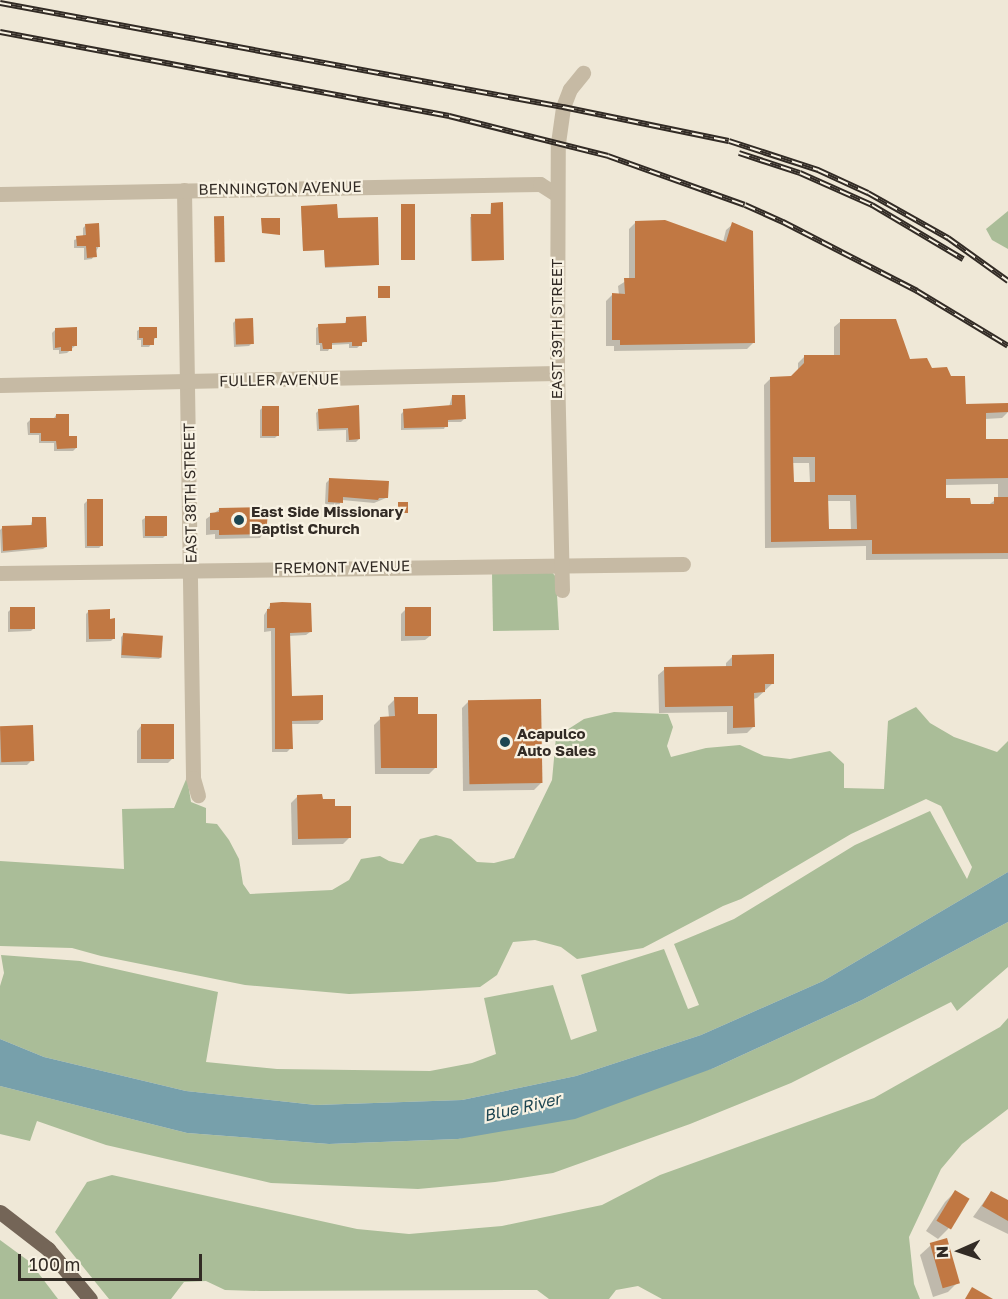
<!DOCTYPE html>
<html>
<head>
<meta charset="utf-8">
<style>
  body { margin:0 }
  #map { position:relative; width:1008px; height:1299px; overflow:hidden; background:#efe8d7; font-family:"Golos Text",sans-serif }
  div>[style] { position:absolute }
  .green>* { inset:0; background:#aabd98 }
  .water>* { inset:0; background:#77a0ab }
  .shadow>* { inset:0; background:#0003 }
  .building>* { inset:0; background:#c17843; transform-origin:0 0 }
  .minor>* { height:15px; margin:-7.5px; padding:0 7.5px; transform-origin:7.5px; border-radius:7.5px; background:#c6baa4 }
  .major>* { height:15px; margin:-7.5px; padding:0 7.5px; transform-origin:7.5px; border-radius:7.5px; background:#746557 }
  .rail>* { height:6px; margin-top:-3px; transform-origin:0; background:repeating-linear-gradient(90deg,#f8f2e3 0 11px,#322b25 0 22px); box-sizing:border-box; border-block:2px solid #322b25 }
  .dots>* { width:16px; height:16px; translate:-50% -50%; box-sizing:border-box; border:3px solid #f8f2e3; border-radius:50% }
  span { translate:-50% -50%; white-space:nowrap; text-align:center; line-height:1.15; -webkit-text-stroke:4.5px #f8f2e3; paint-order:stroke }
  .street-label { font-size:15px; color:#322b25 }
  .poi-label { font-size:15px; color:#322b25; font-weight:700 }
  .left { translate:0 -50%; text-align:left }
  .water-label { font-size:16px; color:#1d4551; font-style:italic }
  .north { position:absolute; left:930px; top:1221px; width:60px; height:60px; -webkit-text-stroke:4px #f8f2e3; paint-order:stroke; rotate:267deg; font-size:16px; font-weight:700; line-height:24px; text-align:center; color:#322b25 }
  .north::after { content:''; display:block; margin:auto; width:21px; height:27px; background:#322b25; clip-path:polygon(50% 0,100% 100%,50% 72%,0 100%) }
  .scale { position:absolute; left:18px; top:1254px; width:184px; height:27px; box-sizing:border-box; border:3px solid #322b25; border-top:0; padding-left:8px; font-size:18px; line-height:21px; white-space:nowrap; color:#322b25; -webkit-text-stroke:4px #f8f2e3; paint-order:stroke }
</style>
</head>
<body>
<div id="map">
  <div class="green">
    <i style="clip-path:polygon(1008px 211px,1008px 249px,992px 240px,986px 229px)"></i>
    <i style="clip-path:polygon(550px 570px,556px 577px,559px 630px,493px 631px,492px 573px)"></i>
    <i style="clip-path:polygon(916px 707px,930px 723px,954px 737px,997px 752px,1008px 741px,1008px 872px,823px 981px,701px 1035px,576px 1076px,462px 1100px,316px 1105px,186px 1091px,44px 1057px,0 1039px,0 986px,4px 973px,1px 955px,80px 961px,218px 992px,206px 1062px,277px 1069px,430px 1071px,472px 1063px,496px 1054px,484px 998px,553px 985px,571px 1040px,597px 1031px,581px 975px,664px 949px,688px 1009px,699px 1005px,674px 944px,734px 919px,855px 845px,930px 811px,967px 879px,972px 867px,941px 806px,926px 799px,851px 834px,741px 899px,723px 906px,643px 948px,577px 959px,561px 947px,535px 940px,513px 942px,497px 975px,480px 987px,417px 991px,349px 994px,245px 985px,101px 956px,72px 948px,0 946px,0 861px,124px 869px,122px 809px,174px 808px,187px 777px,191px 802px,206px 808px,206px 823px,217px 824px,229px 840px,239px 859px,243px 884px,250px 894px,332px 890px,349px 880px,361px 859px,380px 856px,389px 861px,403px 864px,420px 839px,436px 835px,451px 839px,477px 862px,494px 863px,514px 858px,552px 780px,556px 737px,584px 719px,614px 712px,668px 714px,673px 727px,667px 746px,671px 757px,706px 748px,740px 745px,764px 756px,790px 759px,830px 751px,844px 764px,844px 788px,884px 789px,888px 721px)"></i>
    <i style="clip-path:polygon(1008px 922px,1008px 967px,957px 1011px,951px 1002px,791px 1083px,690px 1124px,553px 1173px,495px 1182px,418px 1189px,271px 1183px,106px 1145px,37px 1121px,30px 1141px,0 1134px,0 1086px,187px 1133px,329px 1144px,458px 1139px,714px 1068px,862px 1000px)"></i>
    <i style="clip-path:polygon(1008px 1018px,1008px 1109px,962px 1144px,941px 1169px,909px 1237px,914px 1284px,920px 1299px,662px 1299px,638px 1286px,616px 1290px,609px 1299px,549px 1299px,537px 1290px,260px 1291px,225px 1290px,206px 1281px,184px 1282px,171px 1299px,109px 1299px,55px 1232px,87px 1182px,112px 1175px,357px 1229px,409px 1234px,502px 1226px,602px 1205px,660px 1175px,874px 1098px,1000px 1027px)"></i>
    <i style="clip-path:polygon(0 1240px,30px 1262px,58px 1299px,0 1299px)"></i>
  </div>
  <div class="water">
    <i style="clip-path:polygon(1008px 872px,1008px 922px,862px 1000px,714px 1068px,575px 1119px,458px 1139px,329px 1144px,187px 1133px,0 1086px,0 1039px,44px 1057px,186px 1091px,316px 1105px,462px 1100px,576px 1076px,701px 1035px,823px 981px)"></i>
  </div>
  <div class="shadow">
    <i style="clip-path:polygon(491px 204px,503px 260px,471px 261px,470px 217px,490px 215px)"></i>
    <i style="clip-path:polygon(402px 206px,415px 259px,414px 260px,402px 260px)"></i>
    <i style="clip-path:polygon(301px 207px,336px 220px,376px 265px,325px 268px,324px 250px,303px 251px)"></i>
    <i style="clip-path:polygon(636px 222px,723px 242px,726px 230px,733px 224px,754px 342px,747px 349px,614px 351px,614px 346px,606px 346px,606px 301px,612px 295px,619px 295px,618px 286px,629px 279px,629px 229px)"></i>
    <i style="clip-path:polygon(86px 225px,99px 246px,92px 259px,84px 260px,84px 248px,74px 248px,74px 240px,83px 237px,83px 228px)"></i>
    <i style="clip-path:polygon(347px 318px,365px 341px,357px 348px,349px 348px,349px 344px,331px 345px,328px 351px,320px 351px,320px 345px,316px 345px,316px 328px,319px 326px,344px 325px)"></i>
    <i style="clip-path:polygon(236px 320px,252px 343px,249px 346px,234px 347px,233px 323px)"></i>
    <i style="clip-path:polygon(evenodd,841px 321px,908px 360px,931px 370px,965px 405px,1008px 404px,1008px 412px,1002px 418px,985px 419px,985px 441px,1008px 441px,1008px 559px,866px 560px,866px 546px,765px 548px,764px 385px,771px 378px,791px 378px,798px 371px,798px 363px,805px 356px,834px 356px,834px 327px,841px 321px,792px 463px,809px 463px,810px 483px,792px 484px,792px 463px,841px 321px,998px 484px,998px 498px,987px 506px,969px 506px,944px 500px,944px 485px,998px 484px,841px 321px,827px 501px,850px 501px,851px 531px,828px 531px,827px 501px)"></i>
    <i style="clip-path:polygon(140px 329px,156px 337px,149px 347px,141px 347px,141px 340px,137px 340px,137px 331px)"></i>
    <i style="clip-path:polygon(55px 330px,76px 345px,67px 353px,59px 354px,59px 350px,53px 350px,52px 333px)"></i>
    <i style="clip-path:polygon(452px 396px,464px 419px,461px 422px,447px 422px,444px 429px,401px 430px,401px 414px,404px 411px,449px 407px)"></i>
    <i style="clip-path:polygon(263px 407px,278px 435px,275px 438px,260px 438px,260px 410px)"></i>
    <i style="clip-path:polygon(358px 407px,359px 439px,356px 442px,346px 442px,346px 430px,317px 431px,316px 413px,319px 410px)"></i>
    <i style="clip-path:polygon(56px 415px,76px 448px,73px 451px,54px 451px,54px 443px,39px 443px,39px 435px,28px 435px,27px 423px,30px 420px,54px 418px)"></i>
    <i style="clip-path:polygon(329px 480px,386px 498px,374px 503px,342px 500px,339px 505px,325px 504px,326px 483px)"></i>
    <i style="clip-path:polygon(87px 501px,102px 545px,99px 548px,85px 548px,84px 504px)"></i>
    <i style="clip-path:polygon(264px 508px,267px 527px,260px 538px,215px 539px,215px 534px,206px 535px,206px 519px,220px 509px)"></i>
    <i style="clip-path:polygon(33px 518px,46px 547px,43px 549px,1px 553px,0 530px,3px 527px,30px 527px)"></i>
    <i style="clip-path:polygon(145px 518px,166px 535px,163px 538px,143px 538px,142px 520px)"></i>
    <i style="clip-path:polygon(271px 604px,310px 632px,306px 635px,288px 636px,290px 697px,322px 720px,318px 724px,291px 724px,291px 748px,287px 752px,272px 752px,271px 631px,264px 632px,264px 615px)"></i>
    <i style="clip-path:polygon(11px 609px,34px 628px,31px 631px,8px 632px,8px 612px)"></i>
    <i style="clip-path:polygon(406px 609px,430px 636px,425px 640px,401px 641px,401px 614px)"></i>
    <i style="clip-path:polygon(89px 611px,114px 638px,111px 641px,86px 642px,86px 614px)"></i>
    <i style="clip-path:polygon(124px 634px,139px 634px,139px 638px,162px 656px,159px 659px,121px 658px,121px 637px)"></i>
    <i style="clip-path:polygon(732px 657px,773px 683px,757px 698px,753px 699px,753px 727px,747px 733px,727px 734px,727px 712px,659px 713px,658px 675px,665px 669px,726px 668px,726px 663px)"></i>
    <i style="clip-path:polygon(395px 699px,416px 716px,436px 767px,429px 774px,375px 774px,374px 725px,381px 718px,389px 718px,388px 706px)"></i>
    <i style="clip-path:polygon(468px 702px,541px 783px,534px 790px,463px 791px,462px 708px)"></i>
    <i style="clip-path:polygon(141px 726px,173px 758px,168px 763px,137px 763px,137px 731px)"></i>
    <i style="clip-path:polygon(0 727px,32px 760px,27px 765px,0 765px)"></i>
    <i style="clip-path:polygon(298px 796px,333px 808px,350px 837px,343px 844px,292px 845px,291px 803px)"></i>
    <i style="clip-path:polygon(955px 1192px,968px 1200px,948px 1229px,938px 1239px,926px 1231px,945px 1202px)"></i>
    <i style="clip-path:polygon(991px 1192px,1008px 1202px,1008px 1234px,973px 1217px)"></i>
    <i style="clip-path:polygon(931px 1245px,958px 1282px,948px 1292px,933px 1297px,920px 1255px)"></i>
  </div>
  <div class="building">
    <i style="clip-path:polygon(503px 202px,504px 260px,472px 261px,471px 214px,491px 214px,491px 203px)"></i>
    <i style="clip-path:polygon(337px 204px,338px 218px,378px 217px,379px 265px,325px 267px,324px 250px,303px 251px,301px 206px)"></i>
    <i style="left:401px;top:204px;width:14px;height:56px"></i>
    <i style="left:224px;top:216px;width:46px;height:10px;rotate:89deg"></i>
    <i style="clip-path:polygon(261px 218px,280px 218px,280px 235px,262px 233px)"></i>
    <i style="clip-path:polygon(665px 220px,726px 242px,732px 222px,753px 231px,755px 343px,620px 345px,620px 340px,612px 340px,612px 293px,625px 294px,624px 278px,635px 278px,635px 221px)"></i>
    <i style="clip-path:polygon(99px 223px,100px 247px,96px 247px,97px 257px,87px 258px,86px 246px,77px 246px,76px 236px,86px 235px,85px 224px)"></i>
    <i style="left:378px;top:286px;width:12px;height:12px"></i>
    <i style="clip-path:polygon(366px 316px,367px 342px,362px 342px,362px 346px,352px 346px,352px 342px,332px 343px,332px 349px,323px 349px,322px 343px,319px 343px,318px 324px,346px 323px,346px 317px)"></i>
    <i style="left:253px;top:318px;width:26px;height:18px;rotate:88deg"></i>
    <i style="clip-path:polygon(evenodd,840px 319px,896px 319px,910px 359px,927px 358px,932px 368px,947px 367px,951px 376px,965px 376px,966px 404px,1008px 403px,1008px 412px,986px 413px,986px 439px,1008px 439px,1008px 478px,946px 479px,946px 498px,970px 498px,971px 504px,994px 504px,994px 497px,1008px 497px,1008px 553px,872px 554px,872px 540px,771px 542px,770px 377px,791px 376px,804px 363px,804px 355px,840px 355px,840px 319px,793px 457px,815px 457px,815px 482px,794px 482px,793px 457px,840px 319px,828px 495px,856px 495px,857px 529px,829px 529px,828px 495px)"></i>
    <i style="clip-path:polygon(77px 327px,77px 346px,72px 346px,72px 351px,61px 351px,61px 347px,55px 348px,55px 328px)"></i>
    <i style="clip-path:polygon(139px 327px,157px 327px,157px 338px,154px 338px,154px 345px,143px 345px,143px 338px,139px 338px)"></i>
    <i style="clip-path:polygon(452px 395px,465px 395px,466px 419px,448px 420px,448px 427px,404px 428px,403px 409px,452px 405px)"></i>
    <i style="clip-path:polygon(359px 405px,360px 439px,349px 440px,348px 428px,319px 429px,318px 409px)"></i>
    <i style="left:262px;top:406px;width:17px;height:30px"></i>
    <i style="clip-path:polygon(56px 414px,69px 414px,69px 436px,77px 436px,77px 448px,57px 449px,56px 441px,41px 441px,41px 433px,30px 433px,30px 418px,56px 418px)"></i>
    <i style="clip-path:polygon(329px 478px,389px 481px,388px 498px,379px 498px,378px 500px,343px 497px,343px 503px,328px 502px)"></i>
    <i style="left:87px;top:499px;width:16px;height:47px"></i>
    <i style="left:398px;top:502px;width:10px;height:11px"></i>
    <i style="clip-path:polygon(265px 507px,265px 513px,268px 513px,266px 534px,219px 535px,219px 530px,210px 530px,210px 513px,219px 512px,219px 508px)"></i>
    <i style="left:145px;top:516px;width:22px;height:20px"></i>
    <i style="clip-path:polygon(32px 517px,46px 517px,47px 547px,3px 551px,2px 526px,32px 525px)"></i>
    <i style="clip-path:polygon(282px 602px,311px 603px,312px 632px,290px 633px,292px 696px,323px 695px,323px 720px,292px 721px,293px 749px,275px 749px,275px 628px,267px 628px,267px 609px,270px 609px,270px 603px)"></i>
    <i style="left:10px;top:607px;width:25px;height:22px"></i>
    <i style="left:431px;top:607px;width:29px;height:26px;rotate:90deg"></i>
    <i style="clip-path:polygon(110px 609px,110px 619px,115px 618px,115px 639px,89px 639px,88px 610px)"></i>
    <i style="left:123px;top:633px;width:40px;height:22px;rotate:4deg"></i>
    <i style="clip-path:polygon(774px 654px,774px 684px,765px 684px,765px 692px,754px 693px,755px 727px,733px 728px,733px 706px,665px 707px,664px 667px,732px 666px,732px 655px)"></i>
    <i style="clip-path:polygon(394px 697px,418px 697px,418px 714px,437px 714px,437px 768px,381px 768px,380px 717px,395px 716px)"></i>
    <i style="left:541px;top:699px;width:84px;height:73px;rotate:89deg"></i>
    <i style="left:141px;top:724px;width:33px;height:35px"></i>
    <i style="left:33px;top:725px;width:36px;height:33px;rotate:88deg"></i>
    <i style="clip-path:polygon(322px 794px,323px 799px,335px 799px,335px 806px,351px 806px,351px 838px,298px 839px,297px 795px)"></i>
    <i style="left:955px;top:1190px;width:17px;height:36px;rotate:31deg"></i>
    <i style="clip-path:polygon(991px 1191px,1008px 1200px,1008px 1221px,982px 1206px)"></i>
    <i style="left:947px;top:1238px;width:47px;height:18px;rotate:74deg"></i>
    <i style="clip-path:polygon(972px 1287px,993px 1299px,965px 1299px)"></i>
  </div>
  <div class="minor">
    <i style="left:184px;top:190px;width:588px;rotate:89.12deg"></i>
    <i style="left:193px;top:778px;width:18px;rotate:74deg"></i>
    <i style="left:0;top:194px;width:540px;rotate:-1.06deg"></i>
    <i style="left:540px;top:184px;width:19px;rotate:32deg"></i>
    <i style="left:0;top:385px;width:557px;rotate:-1.23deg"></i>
    <i style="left:0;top:573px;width:683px;rotate:-0.75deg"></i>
    <i style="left:562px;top:590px;width:217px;rotate:-91.3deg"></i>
    <i style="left:557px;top:373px;width:230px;rotate:-89.8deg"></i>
    <i style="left:558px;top:143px;width:36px;rotate:-82deg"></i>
    <i style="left:563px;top:107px;width:19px;rotate:-69deg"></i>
    <i style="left:570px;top:89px;width:21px;rotate:-51deg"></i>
  </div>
  <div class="major">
    <i style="left:0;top:1212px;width:61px;rotate:37.6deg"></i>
    <i style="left:48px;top:1249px;width:65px;rotate:50deg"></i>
  </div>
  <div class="rail">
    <i style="left:0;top:3px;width:573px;rotate:10.47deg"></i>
    <i style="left:563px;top:107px;width:169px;rotate:11.6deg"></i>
    <i style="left:729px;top:141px;width:94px;rotate:18deg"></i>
    <i style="left:818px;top:170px;width:55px;rotate:24.7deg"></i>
    <i style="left:868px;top:193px;width:92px;rotate:29.4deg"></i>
    <i style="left:948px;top:238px;width:74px;rotate:35.6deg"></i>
    <i style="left:0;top:32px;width:457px;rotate:10.6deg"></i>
    <i style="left:449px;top:116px;width:164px;rotate:14.1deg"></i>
    <i style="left:608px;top:156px;width:145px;rotate:19.7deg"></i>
    <i style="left:745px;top:205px;width:42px;rotate:24.1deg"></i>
    <i style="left:783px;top:222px;width:151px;rotate:27.2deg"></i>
    <i style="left:917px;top:291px;width:106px;rotate:31.1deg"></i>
    <i style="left:739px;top:153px;width:64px;rotate:18.2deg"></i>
    <i style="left:800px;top:173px;width:79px;rotate:24deg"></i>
    <i style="left:872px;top:205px;width:106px;rotate:30.7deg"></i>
  </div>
  <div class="dots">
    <i style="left:239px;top:520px;background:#1d4551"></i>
    <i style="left:505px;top:742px;background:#1d4551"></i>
  </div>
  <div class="street-label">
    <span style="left:280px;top:188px;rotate:-1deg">BENNINGTON AVENUE</span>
    <span style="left:557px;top:329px;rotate:-90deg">EAST 39TH STREET</span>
    <span style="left:279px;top:380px;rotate:-1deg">FULLER AVENUE</span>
    <span style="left:190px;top:493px;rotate:-91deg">EAST 38TH STREET</span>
    <span style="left:342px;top:567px;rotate:-1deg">FREMONT AVENUE</span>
  </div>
  <div class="poi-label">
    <span class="left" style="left:251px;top:520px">East Side Missionary<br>Baptist Church</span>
    <span class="left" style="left:517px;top:742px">Acapulco<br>Auto Sales</span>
  </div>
  <div class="water-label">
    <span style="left:522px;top:1107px;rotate:-13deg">Blue River</span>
  </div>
  <div class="north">N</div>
  <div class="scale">100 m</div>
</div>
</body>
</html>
